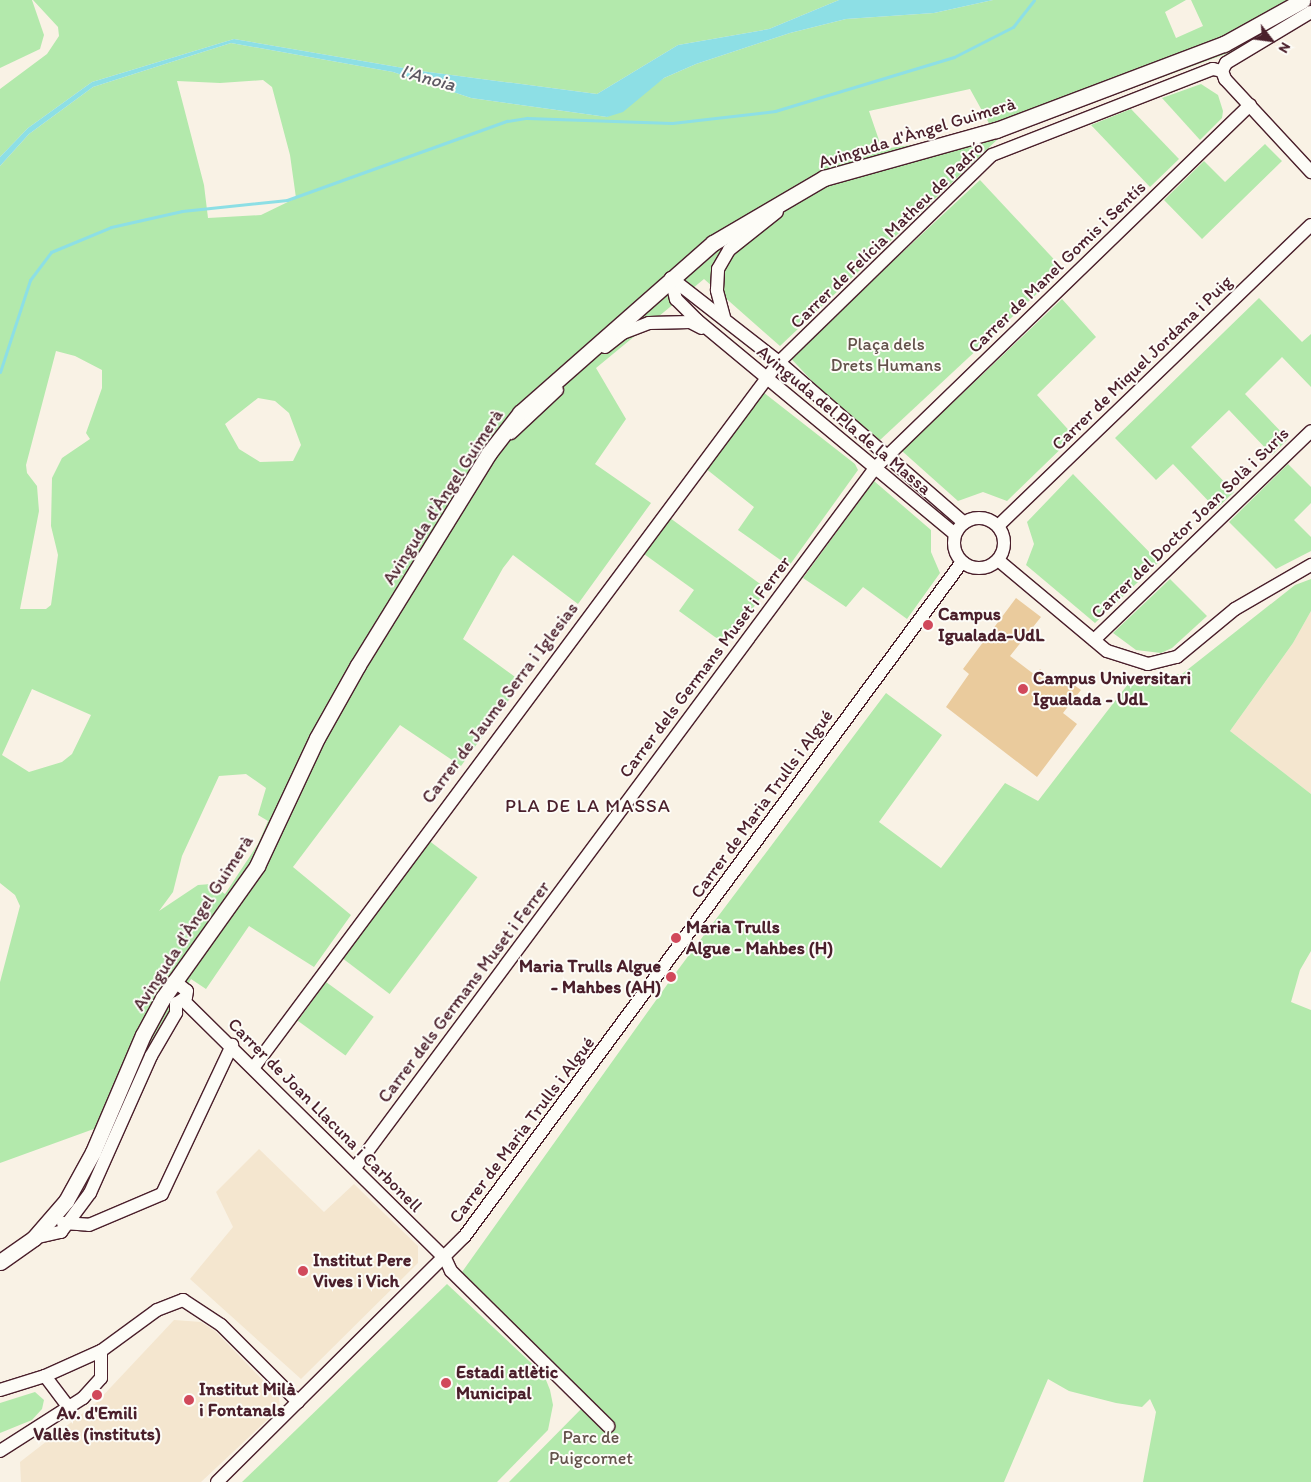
<!DOCTYPE html>
<html>
<head>
<meta charset="utf-8">
<style>
  body { margin:0 }
  #map { position:relative; width:1311px; height:1482px; overflow:hidden; background:#f9f2e5; font-family:Itim,sans-serif }
  div>[style] { position:absolute }
  .built>* { inset:0; background:#f4e6cf }
  .green>* { inset:0; background:#b3e9ac; transform-origin:0 0 }
  .water>* { inset:0; background:#8ddfe5 }
  .stream>* { height:3px; margin:-1.5px; padding:0 1.5px; transform-origin:1.5px; border-radius:1.5px; background:#8ddfe5 }
  .building>* { inset:0; background:#eacb9d }
  .roads { filter:drop-shadow(1px 0 #4a1f2b) drop-shadow(-1px 0 #4a1f2b) drop-shadow(0 1px #4a1f2b) drop-shadow(0 -1px #4a1f2b) }
  .minor>* { height:12px; margin:-6px; padding:0 6px; transform-origin:6px; border-radius:6px; background:#fdfcf7 }
  .minor>.ring { margin:-6px; padding:0; box-sizing:content-box; background:none; border:12px solid #fdfcf7; border-radius:50% }
  .tertiary>* { height:15px; margin:-7.5px; padding:0 7.5px; transform-origin:7.5px; border-radius:7.5px; background:#fdfcf7 }
  .dots>* { width:14px; height:14px; translate:-50% -50%; box-sizing:border-box; border:2px solid #fdfcf7; border-radius:50% }
  span { translate:-50% -50%; white-space:nowrap; text-align:center; line-height:1.15; -webkit-text-stroke:4px #fdfcf7; paint-order:stroke }
  .street-label { font-size:18px; color:#4a1f2b }
  .park-label { font-size:18px; color:#64524b }
  .poi-label { font-size:18px; color:#4a1f2b; font-weight:700 }
  .left { translate:0 -50%; text-align:left }
  .right { translate:-100% -50%; text-align:right }
  .water-label { font-size:19px; color:#5e5963; font-style:italic }
  .neighbourhood-label { font-size:19px; color:#4a1f2b; letter-spacing:1px }
  .north { position:absolute; left:1246px; top:15px; width:50px; height:50px; -webkit-text-stroke:4px #fdfcf7; paint-order:stroke; rotate:120deg; font-size:14px; font-weight:700; line-height:20px; text-align:center; color:#4a1f2b }
  .north::after { content:''; display:block; margin:auto; width:18px; height:22px; background:#4a1f2b; clip-path:polygon(50% 0,100% 100%,50% 72%,0 100%) }
</style>
</head>
<body>
<div id="map">
  <div class="built">
    <i style="clip-path:polygon(1311px 611px,1311px 794px,1230px 731px,1293px 643px)"></i>
    <i style="clip-path:polygon(259px 1149px,324px 1212px,354px 1184px,418px 1246px,418px 1263px,301px 1379px,190px 1279px,233px 1227px,216px 1192px)"></i>
    <i style="clip-path:polygon(174px 1320px,201px 1322px,215px 1331px,279px 1397px,280px 1408px,201px 1482px,21px 1482px,20px 1462px,96px 1403px)"></i>
  </div>
  <div class="green">
    <i style="clip-path:polygon(0 0,32px 0,44px 35px,40px 49px,0 68px)"></i>
    <i style="clip-path:polygon(33px 0,839px 0,769px 29px,678px 45px,597px 94px,421px 71px,234px 39px,92px 82px,28px 128px,0 157px,0 89px,47px 54px,59px 36px,58px 27px)"></i>
    <i style="clip-path:polygon(evenodd,993px 0,1186px 0,1165px 12px,1176px 38px,1203px 26px,1191px 0,1311px 0,1311px 4px,1242px 48px,1000px 137px,780px 346px,704px 279px,596px 368px,626px 419px,595px 464px,651px 503px,578px 604px,513px 555px,503px 568px,463px 639px,522px 682px,461px 766px,400px 725px,293px 867px,351px 915px,314px 967px,249px 926px,206px 989px,191px 979px,113px 1122px,0 1163px,0 982px,20px 906px,15px 895px,0 883px,0 166px,29px 134px,93px 87px,231px 43px,393px 72px,471px 98px,607px 117px,664px 78px,696px 64px,790px 33px,846px 19px,934px 13px,993px 0,263px 80px,272px 87px,290px 155px,296px 198px,261px 215px,208px 218px,204px 185px,177px 81px,220px 83px,263px 80px,993px 0,970px 89px,990px 125px,926px 143px,882px 149px,869px 111px,970px 89px,993px 0,56px 351px,75px 356px,102px 370px,102px 388px,86px 433px,90px 439px,62px 458px,52px 478px,51px 526px,58px 555px,51px 605px,46px 609px,20px 609px,39px 511px,37px 486px,27px 473px,26px 465px,56px 351px,993px 0,258px 398px,275px 401px,289px 413px,301px 445px,293px 461px,260px 462px,239px 449px,225px 424px,258px 398px,993px 0,32px 689px,91px 715px,72px 754px,62px 762px,29px 772px,2px 755px,32px 689px,993px 0,246px 774px,266px 788px,258px 815px,268px 821px,258px 844px,225px 894px,211px 884px,198px 885px,159px 911px,173px 892px,182px 856px,219px 776px,246px 774px)"></i>
    <i style="clip-path:polygon(1201px 84px,1218px 95px,1223px 111px,1222px 118px,1200px 140px,1162px 98px)"></i>
    <i style="clip-path:polygon(1131px 109px,1179px 159px,1150px 187px,1091px 125px)"></i>
    <i style="clip-path:polygon(1265px 144px,1282px 161px,1202px 239px,1164px 200px,1204px 161px,1225px 182px)"></i>
    <i style="left:980px;top:180px;width:122px;height:260px;rotate:47deg"></i>
    <i style="clip-path:polygon(1259px 298px,1302px 342px,1311px 334px,1311px 387px,1282px 357px,1245px 394px,1288px 439px,1272px 455px,1229px 410px,1191px 447px,1234px 492px,1216px 509px,1173px 464px,1156px 480px,1115px 438px)"></i>
    <i style="clip-path:polygon(1062px 299px,1096px 337px,1037px 395px,1074px 436px,1007px 501px,983px 492px,958px 501px,902px 451px)"></i>
    <i style="clip-path:polygon(763px 392px,855px 464px,858px 470px,789px 566px,738px 530px,754px 507px,705px 468px)"></i>
    <i style="clip-path:polygon(1288px 464px,1311px 487px,1311px 503px,1294px 520px,1311px 537px,1311px 551px,1276px 569px,1229px 522px)"></i>
    <i style="clip-path:polygon(1073px 474px,1159px 562px,1095px 623px,1026px 565px,1034px 544px,1027px 522px)"></i>
    <i style="clip-path:polygon(874px 481px,931px 530px,931px 552px,940px 573px,907px 619px,863px 587px,846px 607px,803px 578px)"></i>
    <i style="clip-path:polygon(670px 518px,767px 589px,726px 645px,679px 611px,694px 590px,644px 554px)"></i>
    <i style="clip-path:polygon(1170px 579px,1207px 616px,1172px 648px,1161px 653px,1136px 650px,1113px 633px)"></i>
    <i style="clip-path:polygon(1311px 579px,1311px 611px,1293px 643px,1230px 731px,1311px 794px,1311px 951px,1300px 970px,1291px 1002px,1311px 1010px,1311px 1482px,1143px 1482px,1156px 1412px,1150px 1399px,1142px 1407px,1116px 1403px,1069px 1391px,1048px 1379px,1004px 1482px,509px 1482px,589px 1401px,462px 1272px,674px 975px,886px 693px,942px 735px,879px 822px,941px 868px,1005px 783px,1038px 801px,1135px 675px,1182px 674px,1295px 585px)"></i>
    <i style="left:428px;top:840px;width:62px;height:146px;rotate:37deg"></i>
    <i style="left:326px;top:982px;width:59px;height:48px;rotate:36deg"></i>
    <i style="clip-path:polygon(447px 1284px,544px 1375px,550px 1390px,553px 1405px,548px 1430px,497px 1482px,242px 1482px)"></i>
    <i style="clip-path:polygon(35px 1392px,44px 1400px,42px 1409px,32px 1420px,0 1433px,0 1403px)"></i>
  </div>
  <div class="water">
    <i style="clip-path:polygon(839px 0,993px 0,934px 13px,846px 19px,790px 33px,696px 64px,664px 78px,623px 112px,607px 117px,471px 98px,393px 72px,231px 43px,93px 87px,29px 134px,0 166px,0 157px,28px 128px,92px 82px,234px 39px,421px 71px,597px 94px,678px 45px,769px 29px)"></i>
  </div>
  <div class="stream">
    <i style="left:0;top:372px;width:97px;rotate:-71.9deg"></i>
    <i style="left:30px;top:280px;width:35px;rotate:-53deg"></i>
    <i style="left:51px;top:252px;width:65px;rotate:-22.6deg"></i>
    <i style="left:111px;top:227px;width:73px;rotate:-12.7deg"></i>
    <i style="left:182px;top:211px;width:106px;rotate:-6deg"></i>
    <i style="left:287px;top:200px;width:234px;rotate:-19.8deg"></i>
    <i style="left:507px;top:121px;width:20px;rotate:-9deg"></i>
    <i style="left:527px;top:118px;width:145px;rotate:2deg"></i>
    <i style="left:672px;top:123px;width:104px;rotate:-6.6deg"></i>
    <i style="left:775px;top:111px;width:187px;rotate:-16.8deg"></i>
    <i style="left:954px;top:57px;width:66px;rotate:-27deg"></i>
    <i style="left:1013px;top:27px;width:34px;rotate:-52deg"></i>
  </div>
  <div class="building">
    <i style="clip-path:polygon(1016px 598px,1041px 617px,1010px 656px,1035px 675px,1040px 669px,1063px 686px,1067px 680px,1081px 690px,1063px 713px,1077px 724px,1037px 777px,946px 707px,969px 674px,963px 669px)"></i>
  </div>
  <div class="roads">
    <div class="minor">
      <i style="left:1222px;top:71px;width:9px;rotate:69deg"></i>
      <i style="left:1225px;top:79px;width:127px;rotate:47.2deg"></i>
      <i style="left:1222px;top:71px;width:9px;rotate:-63deg"></i>
      <i style="left:1226px;top:63px;width:99px;rotate:-31deg"></i>
      <i style="left:671px;top:278px;width:22px;rotate:77deg"></i>
      <i style="left:676px;top:299px;width:30px;rotate:45deg"></i>
      <i style="left:697px;top:320px;width:335px;rotate:39.7deg"></i>
      <i style="left:671px;top:278px;width:137px;rotate:37.9deg"></i>
      <i style="left:779px;top:362px;width:245px;rotate:41deg"></i>
      <i style="left:724px;top:317px;width:28px;rotate:-105deg"></i>
      <i style="left:717px;top:290px;width:21px;rotate:-87deg"></i>
      <i style="left:718px;top:269px;width:22px;rotate:-60deg"></i>
      <i style="left:729px;top:250px;width:61px;rotate:-38.4deg"></i>
      <i style="left:605px;top:347px;width:23px;rotate:-38deg"></i>
      <i style="left:623px;top:333px;width:28px;rotate:-21deg"></i>
      <i style="left:649px;top:323px;width:41px;rotate:-1.4deg"></i>
      <i style="left:690px;top:322px;width:13px;rotate:27deg"></i>
      <i style="left:511px;top:433px;width:63px;rotate:-43.1deg"></i>
      <i class="ring" style="left:954px;top:518px;width:38px;height:38px"></i>
      <i style="left:998px;top:526px;width:434px;rotate:-43.9deg"></i>
      <i style="left:998px;top:560px;width:142px;rotate:39.9deg"></i>
      <i style="left:1107px;top:651px;width:43px;rotate:17.6deg"></i>
      <i style="left:1148px;top:664px;width:30px;rotate:-14deg"></i>
      <i style="left:1177px;top:657px;width:75px;rotate:-39.6deg"></i>
      <i style="left:1235px;top:609px;width:88px;rotate:-30.1deg"></i>
      <i style="left:1094px;top:640px;width:301px;rotate:-43.9deg"></i>
      <i style="left:174px;top:981px;width:16px;rotate:38deg"></i>
      <i style="left:187px;top:991px;width:6px;rotate:99deg"></i>
      <i style="left:186px;top:997px;width:11px;rotate:146deg"></i>
      <i style="left:183px;top:1000px;width:368px;rotate:44.6deg"></i>
      <i style="left:445px;top:1258px;width:14px;rotate:65deg"></i>
      <i style="left:451px;top:1271px;width:221px;rotate:44.6deg"></i>
      <i style="left:254px;top:1067px;width:879px;rotate:-53.33deg"></i>
      <i style="left:779px;top:362px;width:297px;rotate:-44.2deg"></i>
      <i style="left:992px;top:155px;width:237px;rotate:-21.3deg"></i>
      <i style="left:1213px;top:69px;width:9px;rotate:13deg"></i>
      <i style="left:355px;top:1168px;width:872px;rotate:-53.39deg"></i>
      <i style="left:875px;top:468px;width:522px;rotate:-44.07deg"></i>
      <i style="left:63px;top:1223px;width:26px;rotate:4deg"></i>
      <i style="left:89px;top:1225px;width:79px;rotate:-23deg"></i>
      <i style="left:162px;top:1194px;width:165px;rotate:-64.8deg"></i>
      <i style="left:34px;top:1238px;width:28px;rotate:-13deg"></i>
      <i style="left:61px;top:1232px;width:49px;rotate:-53.4deg"></i>
      <i style="left:90px;top:1193px;width:150px;rotate:-66deg"></i>
      <i style="left:151px;top:1056px;width:50px;rotate:-59.8deg"></i>
      <i style="left:176px;top:1013px;width:10px;rotate:-90deg"></i>
      <i style="left:45px;top:1376px;width:40px;rotate:53deg"></i>
      <i style="left:0;top:1390px;width:47px;rotate:-17.3deg"></i>
      <i style="left:45px;top:1376px;width:61px;rotate:-24.1deg"></i>
      <i style="left:101px;top:1351px;width:69px;rotate:-36.2deg"></i>
      <i style="left:157px;top:1310px;width:28px;rotate:-21deg"></i>
      <i style="left:183px;top:1300px;width:45px;rotate:33.3deg"></i>
      <i style="left:221px;top:1325px;width:109px;rotate:45deg"></i>
      <i style="left:0;top:1451px;width:98px;rotate:-32.6deg"></i>
      <i style="left:83px;top:1398px;width:27px;rotate:-48deg"></i>
      <i style="left:101px;top:1378px;width:27px;rotate:-90deg"></i>
      <i style="left:217px;top:1482px;width:348px;rotate:-44.8deg"></i>
      <i style="left:464px;top:1237px;width:839px;rotate:-53.58deg"></i>
    </div>
    <div class="tertiary">
      <i style="left:0;top:1262px;width:42px;rotate:-35.2deg"></i>
      <i style="left:34px;top:1238px;width:49px;rotate:-49.1deg"></i>
      <i style="left:66px;top:1201px;width:56px;rotate:-61.1deg"></i>
      <i style="left:93px;top:1152px;width:127px;rotate:-66.9deg"></i>
      <i style="left:143px;top:1035px;width:42px;rotate:-61.6deg"></i>
      <i style="left:163px;top:998px;width:162px;rotate:-54.5deg"></i>
      <i style="left:257px;top:866px;width:141px;rotate:-64.9deg"></i>
      <i style="left:317px;top:738px;width:84px;rotate:-60.7deg"></i>
      <i style="left:358px;top:665px;width:249px;rotate:-58.3deg"></i>
      <i style="left:489px;top:453px;width:51px;rotate:-52.2deg"></i>
      <i style="left:520px;top:413px;width:257px;rotate:-41.4deg"></i>
      <i style="left:713px;top:243px;width:129px;rotate:-30.4deg"></i>
      <i style="left:824px;top:178px;width:179px;rotate:-15.6deg"></i>
      <i style="left:996px;top:130px;width:244px;rotate:-20.7deg"></i>
      <i style="left:1224px;top:44px;width:90px;rotate:-29.1deg"></i>
    </div>
  </div>
  <div class="dots">
    <i style="left:928px;top:625px;background:#d1495b"></i>
    <i style="left:1023px;top:689px;background:#d1495b"></i>
    <i style="left:676px;top:938px;background:#d1495b"></i>
    <i style="left:671px;top:977px;background:#d1495b"></i>
    <i style="left:303px;top:1271px;background:#d1495b"></i>
    <i style="left:446px;top:1383px;background:#d1495b"></i>
    <i style="left:97px;top:1395px;background:#d1495b"></i>
    <i style="left:189px;top:1400px;background:#d1495b"></i>
  </div>
  <div class="street-label">
    <span style="left:917px;top:133px;rotate:-17deg">Avinguda d'Àngel Guimerà</span>
    <span style="left:887px;top:235px;rotate:-44deg">Carrer de Felícia Matheu de Padró</span>
    <span style="left:1057px;top:267px;rotate:-44deg">Carrer de Manel Gomis i Sentís</span>
    <span style="left:1142px;top:363px;rotate:-44deg">Carrer de Miquel Jordana i Puig</span>
    <span style="left:844px;top:420px;rotate:40deg">Avinguda del Pla de la Massa</span>
    <span style="left:443px;top:497px;rotate:-57deg">Avinguda d'Àngel Guimerà</span>
    <span style="left:1190px;top:523px;rotate:-44deg">Carrer del Doctor Joan Solà i Surís</span>
    <span style="left:705px;top:667px;rotate:-53deg">Carrer dels Germans Muset i Ferrer</span>
    <span style="left:500px;top:703px;rotate:-53deg">Carrer de Jaume Serra i Iglesias</span>
    <span style="left:762px;top:804px;rotate:-54deg">Carrer de Maria Trulls i Algué</span>
    <span style="left:193px;top:923px;rotate:-57deg">Avinguda d'Àngel Guimerà</span>
    <span style="left:464px;top:992px;rotate:-53deg">Carrer dels Germans Muset i Ferrer</span>
    <span style="left:325px;top:1115px;rotate:45deg">Carrer de Joan Llacuna i Carbonell</span>
    <span style="left:522px;top:1130px;rotate:-53deg">Carrer de Maria Trulls i Algué</span>
  </div>
  <div class="park-label">
    <span style="left:886px;top:355px">Plaça dels<br>Drets Humans</span>
    <span style="left:591px;top:1448px">Parc de<br>Puigcornet</span>
  </div>
  <div class="poi-label">
    <span class="left" style="left:938px;top:625px">Campus<br>Igualada-UdL</span>
    <span class="left" style="left:1033px;top:689px">Campus Universitari<br>Igualada - UdL</span>
    <span class="left" style="left:686px;top:938px">Maria Trulls<br>Algue - Mahbes (H)</span>
    <span class="right" style="left:661px;top:977px">Maria Trulls Algue<br>- Mahbes (AH)</span>
    <span class="left" style="left:313px;top:1271px">Institut Pere<br>Vives i Vich</span>
    <span class="left" style="left:456px;top:1383px">Estadi atlètic<br>Municipal</span>
    <span class="left" style="left:199px;top:1400px">Institut Milà<br>i Fontanals</span>
    <span style="left:97px;top:1424px">Av. d'Emili<br>Vallès (instituts)</span>
  </div>
  <div class="water-label">
    <span style="left:428px;top:78px;rotate:15deg">l'Anoia</span>
  </div>
  <div class="neighbourhood-label">
    <span style="left:588px;top:806px">PLA DE LA MASSA</span>
  </div>
  <div class="north">N</div>
</div>
</body>
</html>
